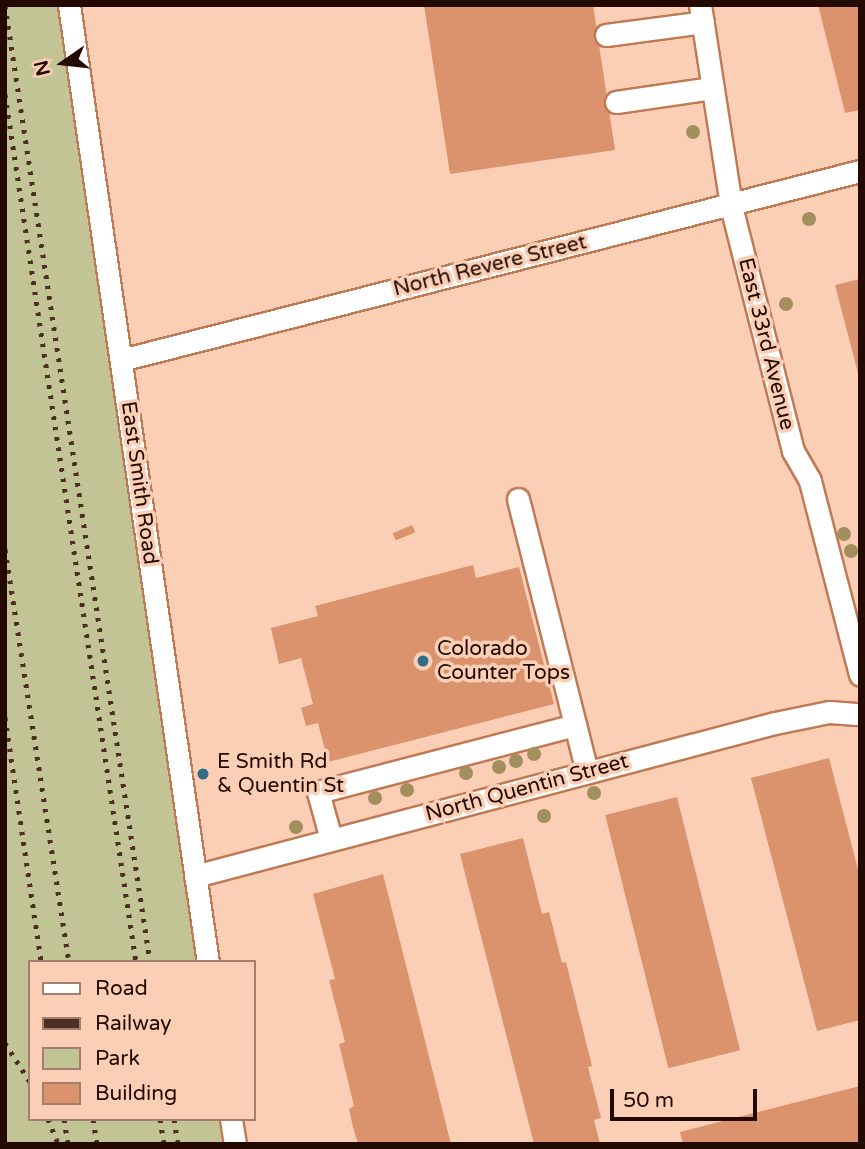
<!DOCTYPE html>
<html>
<head>
<meta charset="utf-8">
<style>
  body { margin:0 }
  #map { position:relative; width:865px; height:1149px; overflow:hidden; background:#fbceb6; font-family:"Varela Round",sans-serif }
  div>[style] { position:absolute }
  .green>* { inset:0; background:#c3c496 }
  .building>* { inset:0; background:#da936d; transform-origin:0 0 }
  .roads { filter:drop-shadow(2px 0 #bf7a54) drop-shadow(-2px 0 #bf7a54) drop-shadow(0 2px #bf7a54) drop-shadow(0 -2px #bf7a54) }
  .minor>* { height:21px; margin:-10.5px; padding:0 10.5px; transform-origin:10.5px; border-radius:10.5px; background:#fff }
  .rail>* { height:5px; margin-top:-2.5px; transform-origin:0; background:repeating-linear-gradient(90deg,#4c2e22 0 3.5px,transparent 0 10.5px) }
  .trees>* { width:14px; height:14px; margin:-7px; border-radius:50%; background:#a38e5d }
  .dots>* { width:19px; height:19px; translate:-50% -50%; box-sizing:border-box; border:4px solid #fbceb6; border-radius:50% }
  span { translate:-50% -50%; white-space:nowrap; text-align:center; line-height:1.15; -webkit-text-stroke:7px #fbceb6; paint-order:stroke }
  .street-label { font-size:21px; color:#230900 }
  .poi-label { font-size:21px; color:#230900 }
  .left { translate:0 -50%; text-align:left }
  .frame { position:absolute; inset:0; border:7px solid #230900; pointer-events:none }
  .legend { position:absolute; left:28px; top:960px; width:228px; height:161px; box-sizing:border-box; background:#fbceb6; border:2px solid #a57f6d; margin:0; padding:9px 12px; list-style:none; font-size:21px; color:#230900 }
  .legend li { display:flex; align-items:center; gap:14px; height:35px }
  .legend b { width:35px; border:2px solid #a57f6d }
  .north { position:absolute; left:28px; top:28px; width:70px; height:70px; -webkit-text-stroke:5px #fbceb6; paint-order:stroke; rotate:256deg; font-size:19px; font-weight:700; line-height:28px; text-align:center; color:#230900 }
  .north::after { content:''; display:block; margin:auto; width:24px; height:32px; background:#230900; clip-path:polygon(50% 0,100% 100%,50% 72%,0 100%) }
  .scale { position:absolute; left:610px; top:1089px; width:147px; height:32px; box-sizing:border-box; border:4px solid #230900; border-top:0; padding-left:9px; font-size:21px; line-height:24px; white-space:nowrap; color:#230900; -webkit-text-stroke:5px #fbceb6; paint-order:stroke }
</style>
</head>
<body>
<div id="map">
  <div class="green">
    <i style="clip-path:polygon(5px 5px,59px 5px,197px 962px,30px 962px,30px 1119px,219px 1119px,222px 1144px,5px 1144px)"></i>
  </div>
  <div class="building">
    <i style="clip-path:polygon(424px 5px,593px 5px,615px 150px,450px 174px)"></i>
    <i style="clip-path:polygon(818px 5px,860px 5px,860px 110px,845px 113px)"></i>
    <i style="clip-path:polygon(860px 279px,860px 377px,859px 377px,835px 285px)"></i>
    <i style="left:412px;top:525px;width:8px;height:21px;rotate:67deg"></i>
    <i style="clip-path:polygon(473px 565px,476px 578px,519px 567px,554px 704px,328px 762px,318px 723px,306px 726px,301px 708px,313px 704px,301px 658px,279px 664px,271px 628px,318px 616px,315px 606px)"></i>
    <i style="clip-path:polygon(829px 758px,860px 877px,860px 1020px,817px 1031px,751px 778px)"></i>
    <i style="left:677px;top:797px;width:261px;height:74px;rotate:76deg"></i>
    <i style="clip-path:polygon(523px 838px,542px 914px,549px 912px,562px 963px,566px 962px,592px 1066px,588px 1067px,601px 1118px,594px 1120px,600px 1144px,534px 1144px,460px 854px)"></i>
    <i style="clip-path:polygon(383px 874px,451px 1144px,358px 1144px,353px 1127px,349px 1109px,354px 1106px,339px 1044px,345px 1042px,329px 980px,335px 979px,313px 894px)"></i>
    <i style="clip-path:polygon(860px 1086px,860px 1144px,683px 1144px,680px 1132px)"></i>
  </div>
  <div class="roads">
    <div class="minor">
      <i style="left:69px;top:5px;width:967px;rotate:81.74deg"></i>
      <i style="left:700px;top:5px;width:203px;rotate:81.2deg"></i>
      <i style="left:731px;top:206px;width:253px;rotate:75.8deg"></i>
      <i style="left:793px;top:451px;width:34px;rotate:60deg"></i>
      <i style="left:810px;top:481px;width:200px;rotate:75.5deg"></i>
      <i style="left:606px;top:35px;width:98px;rotate:-7.6deg"></i>
      <i style="left:616px;top:102px;width:97px;rotate:-8.3deg"></i>
      <i style="left:121px;top:360px;width:763px;rotate:-14.35deg"></i>
      <i style="left:518px;top:499px;width:282px;rotate:75.8deg"></i>
      <i style="left:331px;top:839px;width:49px;rotate:-105.5deg"></i>
      <i style="left:318px;top:792px;width:266px;rotate:-14.6deg"></i>
      <i style="left:195px;top:876px;width:600px;rotate:-14.78deg"></i>
      <i style="left:775px;top:723px;width:55px;rotate:-11.5deg"></i>
      <i style="left:829px;top:712px;width:31px;rotate:4deg"></i>
      <i style="left:231px;top:1119px;width:25px;rotate:81deg"></i>
    </div>
  </div>
  <div class="rail">
    <i style="left:5px;top:5px;width:968px;rotate:81.38deg"></i>
    <i style="left:5px;top:94px;width:878px;rotate:81.42deg"></i>
    <i style="left:5px;top:549px;width:418px;rotate:81.2deg"></i>
    <i style="left:5px;top:717px;width:248px;rotate:81.6deg"></i>
    <i style="left:5px;top:1043px;width:46px;rotate:57.3deg"></i>
    <i style="left:48px;top:1119px;width:27px;rotate:68deg"></i>
    <i style="left:64px;top:1119px;width:25px;rotate:81deg"></i>
    <i style="left:93px;top:1119px;width:25px;rotate:81deg"></i>
    <i style="left:160px;top:1119px;width:25px;rotate:81deg"></i>
    <i style="left:174px;top:1119px;width:25px;rotate:81deg"></i>
  </div>
  <div class="trees">
    <i style="left:693px;top:132px"></i>
    <i style="left:809px;top:219px"></i>
    <i style="left:786px;top:304px"></i>
    <i style="left:844px;top:534px"></i>
    <i style="left:851px;top:551px"></i>
    <i style="left:534px;top:754px"></i>
    <i style="left:516px;top:761px"></i>
    <i style="left:499px;top:767px"></i>
    <i style="left:466px;top:773px"></i>
    <i style="left:407px;top:790px"></i>
    <i style="left:594px;top:793px"></i>
    <i style="left:375px;top:798px"></i>
    <i style="left:544px;top:816px"></i>
    <i style="left:296px;top:827px"></i>
  </div>
  <div class="dots">
    <i style="left:423px;top:661px;background:#326c85"></i>
    <i style="left:203px;top:774px;background:#326c85"></i>
  </div>
  <div class="street-label">
    <span style="left:490px;top:266px;rotate:-14deg">North Revere Street</span>
    <span style="left:766px;top:344px;rotate:76deg">East 33rd Avenue</span>
    <span style="left:139px;top:483px;rotate:82deg">East Smith Road</span>
    <span style="left:527px;top:788px;rotate:-15deg">North Quentin Street</span>
  </div>
  <div class="poi-label">
    <span class="left" style="left:437px;top:661px">Colorado<br>Counter Tops</span>
    <span class="left" style="left:217px;top:774px">E Smith Rd<br>&amp; Quentin St</span>
  </div>
  <div class="frame"></div>
  <ul class="legend">
  <li><b style="height:9px;background:#fff"></b>Road</li>
  <li><b style="height:9px;background:#4c2e22"></b>Railway</li>
  <li><b style="height:19px;background:#c3c496"></b>Park</li>
  <li><b style="height:19px;background:#da936d"></b>Building</li>
  </ul>
  <div class="north">N</div>
  <div class="scale">50 m</div>
</div>
</body>
</html>
